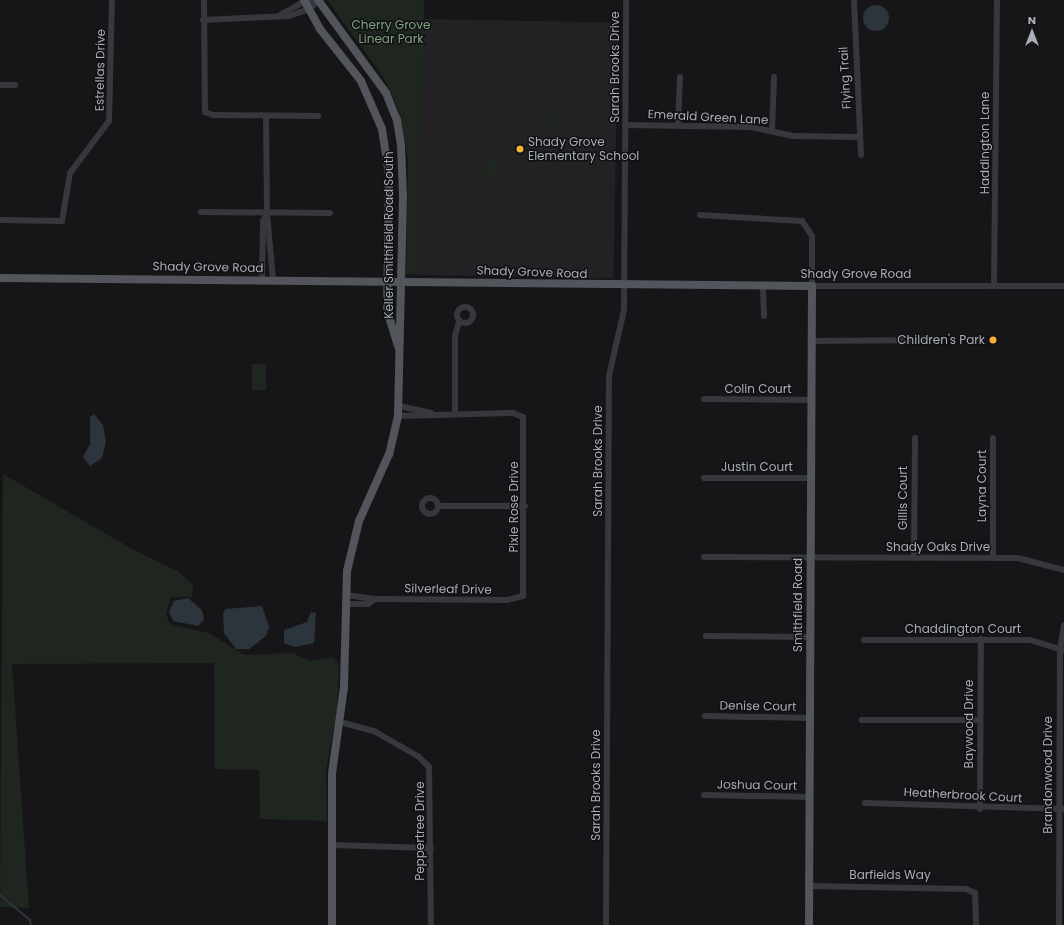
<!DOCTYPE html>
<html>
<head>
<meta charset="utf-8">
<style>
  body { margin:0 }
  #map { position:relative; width:1064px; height:925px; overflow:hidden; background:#161618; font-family:Poppins,sans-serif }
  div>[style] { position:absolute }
  .built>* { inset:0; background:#222225; transform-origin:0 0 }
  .green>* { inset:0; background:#1e261f; transform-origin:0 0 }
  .water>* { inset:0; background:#2c353c }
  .round { border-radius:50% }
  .stream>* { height:2px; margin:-1px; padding:0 1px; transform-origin:1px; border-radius:1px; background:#2c353c }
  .minor>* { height:6px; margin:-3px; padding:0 3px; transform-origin:3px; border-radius:3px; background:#37383d }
  .minor>.ring { margin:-3px; padding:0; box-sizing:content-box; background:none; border:6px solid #37383d; border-radius:50% }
  .major>* { height:8px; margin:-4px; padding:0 4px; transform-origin:4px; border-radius:4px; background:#53555c }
  .dots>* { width:11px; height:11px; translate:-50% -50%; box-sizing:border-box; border:2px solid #111113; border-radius:50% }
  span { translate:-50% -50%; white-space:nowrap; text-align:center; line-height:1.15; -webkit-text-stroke:3px #111113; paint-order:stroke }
  .park-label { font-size:12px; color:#7fa381 }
  .street-label { font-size:12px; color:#a8adb8 }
  .poi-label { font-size:12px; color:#a8adb8 }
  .left { translate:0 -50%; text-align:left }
  .right { translate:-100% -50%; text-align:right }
  .north { position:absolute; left:1012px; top:12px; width:40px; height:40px; -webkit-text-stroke:3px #111113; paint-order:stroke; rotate:0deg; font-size:11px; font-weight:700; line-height:16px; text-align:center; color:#a8adb8 }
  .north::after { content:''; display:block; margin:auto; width:14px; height:18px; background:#a8adb8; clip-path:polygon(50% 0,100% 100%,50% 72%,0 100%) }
</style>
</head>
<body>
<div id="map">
  <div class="built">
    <i style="left:423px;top:19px;width:195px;height:256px;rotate:1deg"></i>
  </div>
  <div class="green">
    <i style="clip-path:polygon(327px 0,424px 0,419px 275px,406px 274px,408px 159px,399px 111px,384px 78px)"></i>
    <i style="left:539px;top:116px;width:20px;height:9px;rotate:3deg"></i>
    <i style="clip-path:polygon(492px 158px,501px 158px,501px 179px,484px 179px,483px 170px)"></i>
    <i style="left:252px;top:364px;width:14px;height:26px"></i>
    <i style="clip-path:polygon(3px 474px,134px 550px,179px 572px,193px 585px,192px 597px,171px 597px,166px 614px,170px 624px,209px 633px,244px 655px,293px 653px,310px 661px,333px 657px,339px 665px,337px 712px,326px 770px,327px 821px,260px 819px,259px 770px,215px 769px,214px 663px,12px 664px,29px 908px,0 907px)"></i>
  </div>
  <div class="water">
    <i class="round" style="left:863px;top:5px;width:26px;height:26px"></i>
    <i style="clip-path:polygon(94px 414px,103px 425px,106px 441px,102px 458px,90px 466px,83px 457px,90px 444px,90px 417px)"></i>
    <i style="clip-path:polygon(188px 598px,202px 610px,204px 620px,198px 626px,173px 621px,169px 612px,174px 601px)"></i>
    <i style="clip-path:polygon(262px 606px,269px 627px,266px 636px,249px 649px,236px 649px,224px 633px,223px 613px,226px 609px)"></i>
    <i style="clip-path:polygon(311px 612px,316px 613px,314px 643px,295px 647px,284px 643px,284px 630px,307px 622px)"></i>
  </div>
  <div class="stream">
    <i style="left:0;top:895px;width:39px;rotate:40deg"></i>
    <i style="left:30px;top:920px;width:5px;rotate:79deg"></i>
  </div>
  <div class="minor">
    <i style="left:204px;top:0;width:112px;rotate:89.5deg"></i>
    <i style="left:205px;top:112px;width:9px;rotate:21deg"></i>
    <i style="left:213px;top:115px;width:105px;rotate:0.5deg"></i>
    <i style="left:854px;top:0;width:155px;rotate:87.4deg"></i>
    <i style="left:280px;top:15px;width:29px;rotate:-29deg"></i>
    <i style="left:305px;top:1px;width:13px"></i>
    <i style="left:203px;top:20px;width:86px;rotate:-2.7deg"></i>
    <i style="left:289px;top:16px;width:21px;rotate:-19deg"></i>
    <i style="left:309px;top:9px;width:12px;rotate:-42deg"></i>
    <i style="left:0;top:85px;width:15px"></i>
    <i style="left:266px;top:116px;width:97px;rotate:89.4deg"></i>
    <i style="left:267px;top:213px;width:67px;rotate:84.9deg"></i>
    <i style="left:625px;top:125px;width:126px;rotate:0.9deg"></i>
    <i style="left:751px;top:127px;width:43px;rotate:12.1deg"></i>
    <i style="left:793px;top:136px;width:67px;rotate:0.9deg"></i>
    <i style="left:678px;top:125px;width:48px;rotate:-87.6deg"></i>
    <i style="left:772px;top:130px;width:53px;rotate:-87.8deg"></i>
    <i style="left:201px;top:212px;width:129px;rotate:0.4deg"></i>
    <i style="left:700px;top:215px;width:102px;rotate:3.4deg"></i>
    <i style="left:802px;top:221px;width:18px;rotate:56deg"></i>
    <i style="left:812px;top:236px;width:50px;rotate:90deg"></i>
    <i style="left:812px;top:286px;width:252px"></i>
    <i style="left:0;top:220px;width:62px;rotate:0.9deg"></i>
    <i style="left:62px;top:221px;width:49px;rotate:-80.5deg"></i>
    <i style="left:70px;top:173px;width:65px;rotate:-53.1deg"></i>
    <i style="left:109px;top:121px;width:121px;rotate:-88.6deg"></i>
    <i style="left:262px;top:280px;width:59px;rotate:-89deg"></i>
    <i style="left:263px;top:221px;width:9px;rotate:-63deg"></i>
    <i style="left:994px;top:286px;width:286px;rotate:-89.4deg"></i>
    <i style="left:763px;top:287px;width:29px;rotate:88deg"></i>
    <i class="ring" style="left:457px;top:307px;width:10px;height:10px"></i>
    <i style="left:811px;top:341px;width:114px;rotate:-0.5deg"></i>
    <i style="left:704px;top:399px;width:107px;rotate:0.5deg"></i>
    <i style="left:399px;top:406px;width:33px;rotate:12deg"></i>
    <i style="left:455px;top:413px;width:77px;rotate:-90deg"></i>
    <i style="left:455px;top:336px;width:15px;rotate:-74deg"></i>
    <i style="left:704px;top:478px;width:106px"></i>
    <i class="ring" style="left:422px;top:498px;width:10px;height:10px"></i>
    <i style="left:438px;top:506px;width:87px"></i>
    <i style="left:704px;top:557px;width:314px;rotate:0.2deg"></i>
    <i style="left:1018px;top:558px;width:48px;rotate:14.6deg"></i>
    <i style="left:914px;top:558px;width:120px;rotate:-89.5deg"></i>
    <i style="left:993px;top:558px;width:120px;rotate:-90deg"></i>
    <i style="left:346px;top:595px;width:29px;rotate:8deg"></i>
    <i style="left:375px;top:599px;width:132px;rotate:0.4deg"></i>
    <i style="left:507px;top:600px;width:16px;rotate:-14deg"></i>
    <i style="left:523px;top:596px;width:179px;rotate:-90deg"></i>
    <i style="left:523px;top:417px;width:11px;rotate:-158deg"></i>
    <i style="left:513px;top:413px;width:115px;rotate:178.5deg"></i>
    <i style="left:347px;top:604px;width:21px"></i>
    <i style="left:368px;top:604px;width:9px;rotate:-36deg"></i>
    <i style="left:706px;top:636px;width:104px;rotate:0.6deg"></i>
    <i style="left:864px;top:640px;width:166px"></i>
    <i style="left:1030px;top:640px;width:34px;rotate:17deg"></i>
    <i style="left:705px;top:716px;width:105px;rotate:1.1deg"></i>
    <i style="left:862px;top:720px;width:118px"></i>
    <i style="left:340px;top:722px;width:35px;rotate:15deg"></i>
    <i style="left:374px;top:731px;width:52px;rotate:30deg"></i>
    <i style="left:419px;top:757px;width:14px;rotate:45deg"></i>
    <i style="left:429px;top:767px;width:158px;rotate:89.3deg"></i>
    <i style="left:704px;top:795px;width:106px;rotate:1.1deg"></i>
    <i style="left:865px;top:803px;width:199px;rotate:1.7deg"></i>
    <i style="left:980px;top:809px;width:170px;rotate:-89.7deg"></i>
    <i style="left:332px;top:845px;width:99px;rotate:1.7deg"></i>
    <i style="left:809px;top:886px;width:157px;rotate:1.1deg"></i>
    <i style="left:966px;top:889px;width:10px;rotate:24deg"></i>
    <i style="left:975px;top:893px;width:32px;rotate:88deg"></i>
    <i style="left:606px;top:925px;width:549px;rotate:-89.69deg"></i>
    <i style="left:609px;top:376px;width:68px;rotate:-77.2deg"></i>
    <i style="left:624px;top:310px;width:310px;rotate:-89.6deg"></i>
    <i style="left:1059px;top:925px;width:275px;rotate:-89.8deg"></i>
    <i style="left:1060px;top:650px;width:25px;rotate:-81deg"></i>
  </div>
  <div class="major">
    <i style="left:304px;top:0;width:33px;rotate:61deg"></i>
    <i style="left:320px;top:29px;width:66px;rotate:51.7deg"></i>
    <i style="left:361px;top:81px;width:52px;rotate:66.4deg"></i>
    <i style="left:382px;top:129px;width:47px;rotate:81.3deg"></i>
    <i style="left:389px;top:175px;width:135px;rotate:90.8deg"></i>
    <i style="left:387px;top:310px;width:38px;rotate:73deg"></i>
    <i style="left:318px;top:0;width:115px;rotate:53.8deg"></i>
    <i style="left:386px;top:93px;width:29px;rotate:68deg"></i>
    <i style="left:397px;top:120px;width:26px;rotate:81deg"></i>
    <i style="left:401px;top:146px;width:49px;rotate:87.7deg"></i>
    <i style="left:403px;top:195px;width:221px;rotate:91.3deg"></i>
    <i style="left:398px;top:416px;width:39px;rotate:103deg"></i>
    <i style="left:389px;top:454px;width:73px;rotate:114.1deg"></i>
    <i style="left:359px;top:521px;width:51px;rotate:103.5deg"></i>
    <i style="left:347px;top:571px;width:116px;rotate:91.5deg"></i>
    <i style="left:344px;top:687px;width:88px;rotate:97.9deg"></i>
    <i style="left:332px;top:774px;width:151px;rotate:90deg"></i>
    <i style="left:0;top:278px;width:812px;rotate:0.56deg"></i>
    <i style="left:812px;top:286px;width:639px;rotate:90.27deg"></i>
  </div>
  <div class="dots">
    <i style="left:520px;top:149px;background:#f2b134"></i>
    <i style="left:993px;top:340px;background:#f2b134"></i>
  </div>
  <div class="park-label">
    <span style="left:391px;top:32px">Cherry Grove<br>Linear Park</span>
  </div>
  <div class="street-label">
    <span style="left:615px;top:67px;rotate:-90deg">Sarah Brooks Drive</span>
    <span style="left:100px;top:70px;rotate:-89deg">Estrellas Drive</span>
    <span style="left:845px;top:78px;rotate:-93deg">Flying Trail</span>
    <span style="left:708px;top:117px;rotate:3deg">Emerald Green Lane</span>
    <span style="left:985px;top:143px;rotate:-90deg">Haddington Lane</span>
    <span style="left:389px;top:235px;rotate:-90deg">Keller Smithfield Road South</span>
    <span style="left:208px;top:267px;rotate:1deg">Shady Grove Road</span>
    <span style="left:532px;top:272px;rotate:2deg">Shady Grove Road</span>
    <span style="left:856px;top:274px">Shady Grove Road</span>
    <span style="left:758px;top:389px">Colin Court</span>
    <span style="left:598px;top:461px;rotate:-90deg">Sarah Brooks Drive</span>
    <span style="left:757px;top:467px">Justin Court</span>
    <span style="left:982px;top:486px;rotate:-90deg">Layna Court</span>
    <span style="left:903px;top:498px;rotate:-90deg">Gillis Court</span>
    <span style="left:514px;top:507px;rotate:-90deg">Pixie Rose Drive</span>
    <span style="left:938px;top:547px">Shady Oaks Drive</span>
    <span style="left:448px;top:589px;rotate:1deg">Silverleaf Drive</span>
    <span style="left:798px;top:605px;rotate:-90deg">Smithfield Road</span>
    <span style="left:963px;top:629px">Chaddington Court</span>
    <span style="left:758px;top:706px;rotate:1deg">Denise Court</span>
    <span style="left:969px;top:724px;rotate:-90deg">Baywood Drive</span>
    <span style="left:1048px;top:775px;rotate:-90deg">Brandonwood Drive</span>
    <span style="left:596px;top:785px;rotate:-90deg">Sarah Brooks Drive</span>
    <span style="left:757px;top:785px;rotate:1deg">Joshua Court</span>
    <span style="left:963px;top:795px;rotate:3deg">Heatherbrook Court</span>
    <span style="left:420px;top:831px;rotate:-90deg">Peppertree Drive</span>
    <span style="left:890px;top:875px">Barfields Way</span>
  </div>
  <div class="poi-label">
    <span class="left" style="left:528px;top:149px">Shady Grove<br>Elementary School</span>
    <span class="right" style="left:985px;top:340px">Children's Park</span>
  </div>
  <div class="north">N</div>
</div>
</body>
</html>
